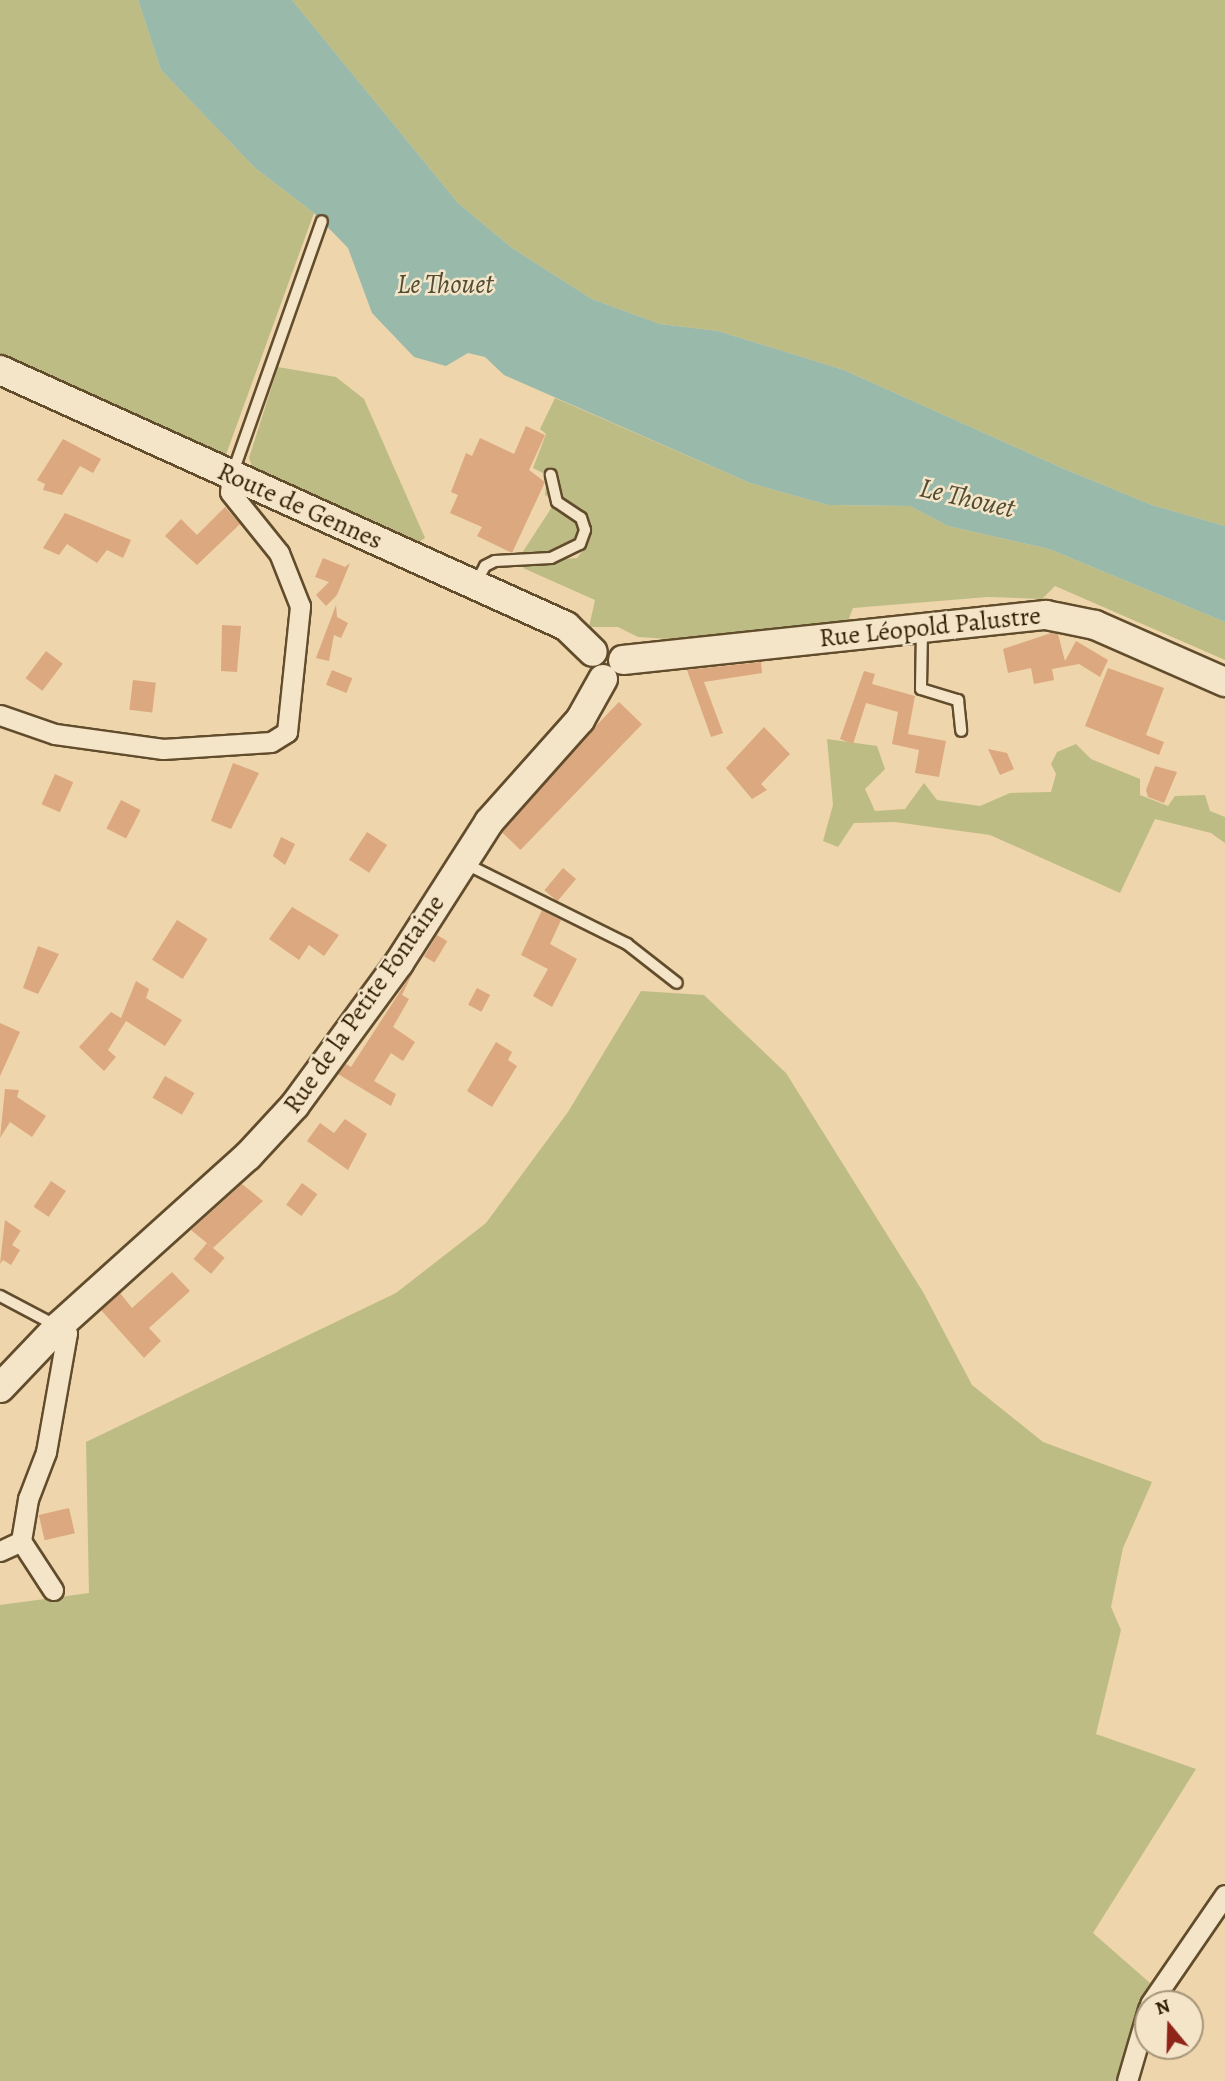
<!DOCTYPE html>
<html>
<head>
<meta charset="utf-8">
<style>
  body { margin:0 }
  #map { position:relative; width:1225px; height:2081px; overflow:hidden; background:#eed5ab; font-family:Alegreya,serif }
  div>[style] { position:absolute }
  .green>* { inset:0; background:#bebc85 }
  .water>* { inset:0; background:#99b9aa }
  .building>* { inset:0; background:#dca87f; transform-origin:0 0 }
  .roads { filter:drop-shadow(2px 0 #614c2c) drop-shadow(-2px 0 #614c2c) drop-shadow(0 2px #614c2c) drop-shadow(0 -2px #614c2c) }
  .lane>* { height:10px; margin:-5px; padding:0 5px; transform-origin:5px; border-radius:5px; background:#f4e4c8 }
  .street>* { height:19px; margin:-9.5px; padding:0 9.5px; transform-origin:9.5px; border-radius:9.5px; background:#f4e4c8 }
  .secondary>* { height:28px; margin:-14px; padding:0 14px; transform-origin:14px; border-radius:14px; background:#f4e4c8 }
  span { translate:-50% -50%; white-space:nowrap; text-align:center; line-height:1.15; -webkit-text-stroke:5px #f4e4c8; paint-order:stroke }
  .street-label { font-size:26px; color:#321f02 }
  .water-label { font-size:28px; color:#514d34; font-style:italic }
  .north { position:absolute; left:1134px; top:1990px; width:70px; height:70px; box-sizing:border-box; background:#f4e4c8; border:2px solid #a69579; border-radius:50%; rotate:341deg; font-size:19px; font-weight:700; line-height:28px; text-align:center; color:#321f02 }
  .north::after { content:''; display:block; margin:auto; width:24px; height:32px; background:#8f2418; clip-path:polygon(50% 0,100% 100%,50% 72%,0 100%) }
</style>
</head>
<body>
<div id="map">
  <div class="green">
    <i style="clip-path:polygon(0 0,138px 0,161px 70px,255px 168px,314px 213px,224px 460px,0 361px)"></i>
    <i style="clip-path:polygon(292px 0,1225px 0,1225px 526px,1152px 505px,1062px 468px,844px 370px,718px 331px,660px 324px,592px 299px,512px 248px,458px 203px)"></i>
    <i style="clip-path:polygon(278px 367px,336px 377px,364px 399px,425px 538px,416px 544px,253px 468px,249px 458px)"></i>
    <i style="clip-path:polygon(555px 398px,750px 483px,828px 505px,910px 506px,948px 526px,1049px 549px,1225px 622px,1225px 660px,1055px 586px,1042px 599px,988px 597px,853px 608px,848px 621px,668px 639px,638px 637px,618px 627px,589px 627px,595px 600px,523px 568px,528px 562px,577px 558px,587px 545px,586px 519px,545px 495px,547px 475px,533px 468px,546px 434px,540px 429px)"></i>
    <i style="clip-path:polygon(552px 507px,577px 523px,577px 541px,555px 552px,522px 553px)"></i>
    <i style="clip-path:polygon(827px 739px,877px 746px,885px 769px,865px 789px,875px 811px,905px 809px,924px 783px,937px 800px,980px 806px,1010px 793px,1051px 792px,1056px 774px,1051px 764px,1057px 752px,1076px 744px,1091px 759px,1140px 779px,1140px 795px,1168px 806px,1175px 796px,1205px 795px,1210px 811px,1225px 817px,1225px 843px,1211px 833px,1155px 819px,1120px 893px,990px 835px,895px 822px,854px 823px,838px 847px,823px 841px,833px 805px)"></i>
    <i style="clip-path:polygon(641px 991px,704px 995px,786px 1073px,923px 1292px,972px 1385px,1043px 1442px,1152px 1482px,1123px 1548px,1111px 1607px,1121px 1630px,1096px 1734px,1196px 1769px,1093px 1933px,1150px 1983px,1119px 2081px,0 2081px,0 1605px,89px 1593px,86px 1442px,396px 1293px,486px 1223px,568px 1112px)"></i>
  </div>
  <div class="water">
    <i style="clip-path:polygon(138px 0,292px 0,458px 203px,512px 248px,592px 299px,660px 324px,718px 331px,844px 370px,1062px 468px,1152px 505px,1225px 526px,1225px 622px,1049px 549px,948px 526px,910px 506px,828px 505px,750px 483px,504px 375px,485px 357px,468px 353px,446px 366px,414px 357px,372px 313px,348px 248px,314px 213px,255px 168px,161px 70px)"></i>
  </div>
  <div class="building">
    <i style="clip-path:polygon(526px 426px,545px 435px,529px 470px,545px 482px,512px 553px,477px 536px,482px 527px,450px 513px,458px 495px,451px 492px,466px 453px,472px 456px,480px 438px,514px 454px)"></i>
    <i style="clip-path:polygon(63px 439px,101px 459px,93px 473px,80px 466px,62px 495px,43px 490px,45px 484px,37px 480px)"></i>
    <i style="clip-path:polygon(225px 507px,240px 524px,197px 565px,165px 536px,181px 519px,197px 535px)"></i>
    <i style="clip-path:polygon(65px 513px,131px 540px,123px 558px,107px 550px,97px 563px,67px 544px,59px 555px,43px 548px)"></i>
    <i style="clip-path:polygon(323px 558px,345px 567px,350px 563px,337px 595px,326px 606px,316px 595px,329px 582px,315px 577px)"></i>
    <i style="clip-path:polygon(336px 605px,337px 617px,348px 623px,341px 638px,334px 635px,329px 661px,316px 658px)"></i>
    <i style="clip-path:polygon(222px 625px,241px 626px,237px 672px,221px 671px)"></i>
    <i style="clip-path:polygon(1051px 633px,1058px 634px,1065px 661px,1076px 641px,1108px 660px,1100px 677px,1079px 664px,1052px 669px,1054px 680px,1034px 684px,1031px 668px,1008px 673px,1003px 649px)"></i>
    <i style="left:46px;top:651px;width:21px;height:34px;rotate:37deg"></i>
    <i style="clip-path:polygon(761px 662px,762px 673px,704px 682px,723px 733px,711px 737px,687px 670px)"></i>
    <i style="clip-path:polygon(1108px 668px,1164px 688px,1146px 735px,1164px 742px,1159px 755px,1085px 726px)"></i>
    <i style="left:332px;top:670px;width:22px;height:16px;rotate:22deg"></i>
    <i style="clip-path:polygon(864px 671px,875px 674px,872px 684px,915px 696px,908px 734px,946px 741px,939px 777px,915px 773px,919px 750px,892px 744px,898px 712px,866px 703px,853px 744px,840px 739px)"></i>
    <i style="left:133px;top:680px;width:23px;height:30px;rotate:7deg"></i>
    <i style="left:619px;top:702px;width:32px;height:175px;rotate:44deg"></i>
    <i style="clip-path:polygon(764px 727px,790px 754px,761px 784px,767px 790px,752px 799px,726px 768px)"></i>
    <i style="clip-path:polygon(988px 749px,1007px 753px,1014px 769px,1000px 775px)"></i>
    <i style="clip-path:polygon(233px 763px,259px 773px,231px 829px,211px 821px)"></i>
    <i style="clip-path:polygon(1155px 766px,1177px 772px,1164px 803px,1148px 797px,1146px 790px)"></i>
    <i style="left:55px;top:774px;width:20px;height:33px;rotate:24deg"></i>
    <i style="left:121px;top:800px;width:22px;height:32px;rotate:27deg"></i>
    <i style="left:367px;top:832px;width:24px;height:33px;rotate:33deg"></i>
    <i style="clip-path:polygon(281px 837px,295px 844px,285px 865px,273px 856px)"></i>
    <i style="left:563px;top:868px;width:17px;height:29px;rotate:40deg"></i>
    <i style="clip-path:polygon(292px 907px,339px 935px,324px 956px,309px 945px,299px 960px,269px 939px)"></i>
    <i style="clip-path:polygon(542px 910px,561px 920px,550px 944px,577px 959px,552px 1007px,533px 996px,548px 969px,521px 955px)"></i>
    <i style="left:177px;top:920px;width:36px;height:47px;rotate:32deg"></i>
    <i style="left:437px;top:935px;width:12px;height:25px;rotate:31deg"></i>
    <i style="clip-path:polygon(38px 946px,59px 954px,38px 994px,23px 988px)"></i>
    <i style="clip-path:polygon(414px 970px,402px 995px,409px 999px,393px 1027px,415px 1042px,403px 1061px,391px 1053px,374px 1081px,396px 1094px,391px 1106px,338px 1074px,346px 1064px,351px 1067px)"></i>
    <i style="clip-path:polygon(136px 981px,149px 989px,146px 998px,182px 1020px,165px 1046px,126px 1021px,108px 1050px,116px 1057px,104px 1071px,79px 1047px,111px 1012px,121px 1018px)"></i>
    <i style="left:477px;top:988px;width:15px;height:19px;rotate:28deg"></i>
    <i style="clip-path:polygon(0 1023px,20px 1032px,0 1076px)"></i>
    <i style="clip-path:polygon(496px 1042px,512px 1052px,508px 1060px,517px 1066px,492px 1107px,467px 1091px)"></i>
    <i style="left:165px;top:1076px;width:34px;height:25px;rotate:30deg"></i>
    <i style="clip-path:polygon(5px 1089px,19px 1090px,17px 1097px,46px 1116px,32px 1137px,10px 1122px,0 1138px)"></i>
    <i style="clip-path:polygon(345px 1119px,367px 1134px,348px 1170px,307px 1141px,320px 1123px,334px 1133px)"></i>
    <i style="left:51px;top:1181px;width:18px;height:31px;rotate:34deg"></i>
    <i style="left:302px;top:1183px;width:19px;height:27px;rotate:36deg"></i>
    <i style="clip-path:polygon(242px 1184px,263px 1201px,213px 1248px,191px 1230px)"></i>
    <i style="clip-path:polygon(5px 1220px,21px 1231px,12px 1245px,20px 1250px,11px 1265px,3px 1260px,0 1264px)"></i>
    <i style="left:207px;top:1243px;width:23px;height:21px;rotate:40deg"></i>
    <i style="clip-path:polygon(172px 1272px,190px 1291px,149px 1328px,161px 1341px,144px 1358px,101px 1310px,120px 1293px,132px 1308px)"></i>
    <i style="left:69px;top:1508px;width:26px;height:31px;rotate:77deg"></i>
  </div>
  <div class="roads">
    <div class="lane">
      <i style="left:233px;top:472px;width:266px;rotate:-70.5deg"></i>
      <i style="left:476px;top:583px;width:19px;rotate:-62deg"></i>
      <i style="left:485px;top:566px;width:11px;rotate:-27deg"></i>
      <i style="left:495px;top:561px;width:56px;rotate:-3.1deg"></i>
      <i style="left:551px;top:558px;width:32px;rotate:-26deg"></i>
      <i style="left:580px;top:544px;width:15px;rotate:-70deg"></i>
      <i style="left:585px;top:530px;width:13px;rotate:-108deg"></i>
      <i style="left:581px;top:518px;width:29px;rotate:-146deg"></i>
      <i style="left:557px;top:502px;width:28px;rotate:-103deg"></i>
      <i style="left:922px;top:630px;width:59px;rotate:91deg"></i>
      <i style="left:921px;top:689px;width:39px;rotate:17deg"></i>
      <i style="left:958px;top:700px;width:31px;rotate:84deg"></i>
      <i style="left:466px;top:864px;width:180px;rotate:26.4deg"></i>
      <i style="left:627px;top:944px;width:63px;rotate:38deg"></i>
      <i style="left:0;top:1296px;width:62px;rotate:27.8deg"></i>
    </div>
    <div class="street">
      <i style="left:0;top:715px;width:58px;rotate:19.1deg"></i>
      <i style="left:55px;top:734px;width:109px;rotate:7.9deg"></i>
      <i style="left:163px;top:749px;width:108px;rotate:-3.7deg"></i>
      <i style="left:271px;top:742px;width:19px;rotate:-32deg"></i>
      <i style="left:287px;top:732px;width:127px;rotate:-84.1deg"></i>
      <i style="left:300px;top:606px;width:57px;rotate:-111.6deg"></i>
      <i style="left:279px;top:553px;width:78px;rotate:-128.8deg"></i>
      <i style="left:230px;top:492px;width:16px;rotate:-83deg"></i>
      <i style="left:0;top:1551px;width:23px;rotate:-25deg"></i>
      <i style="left:53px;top:1590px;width:59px;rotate:-123.1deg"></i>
      <i style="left:21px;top:1541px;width:43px;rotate:-80.5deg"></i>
      <i style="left:28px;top:1499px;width:50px;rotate:-69deg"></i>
      <i style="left:46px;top:1452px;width:121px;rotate:-80deg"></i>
      <i style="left:67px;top:1333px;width:11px;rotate:-139deg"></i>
      <i style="left:1150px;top:2004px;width:132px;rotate:-55.5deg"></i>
      <i style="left:1127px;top:2081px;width:75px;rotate:-73.7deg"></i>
    </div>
    <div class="secondary">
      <i style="left:0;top:370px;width:621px;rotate:24.34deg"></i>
      <i style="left:566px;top:626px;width:37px;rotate:44deg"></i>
      <i style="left:623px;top:660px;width:425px;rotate:-6.1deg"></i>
      <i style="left:1046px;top:615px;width:50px;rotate:11.5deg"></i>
      <i style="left:1095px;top:625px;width:142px;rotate:23.7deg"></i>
      <i style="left:0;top:1388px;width:86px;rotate:-46.4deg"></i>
      <i style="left:59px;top:1326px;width:254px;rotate:-42deg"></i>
      <i style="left:248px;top:1156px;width:69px;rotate:-47.3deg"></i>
      <i style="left:295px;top:1105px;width:176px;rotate:-53.8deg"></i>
      <i style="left:399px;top:963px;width:167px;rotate:-57.4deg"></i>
      <i style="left:489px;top:822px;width:137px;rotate:-48.3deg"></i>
      <i style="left:580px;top:720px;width:47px;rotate:-60.7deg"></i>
    </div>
  </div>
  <div class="street-label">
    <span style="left:300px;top:506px;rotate:24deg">Route de Gennes</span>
    <span style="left:930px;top:627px;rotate:-6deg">Rue Léopold Palustre</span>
    <span style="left:364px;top:1004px;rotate:-55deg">Rue de la Petite Fontaine</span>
  </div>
  <div class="water-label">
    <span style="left:445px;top:284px">Le Thouet</span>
    <span style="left:967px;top:498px;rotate:13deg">Le Thouet</span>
  </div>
  <div class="north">N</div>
</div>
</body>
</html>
